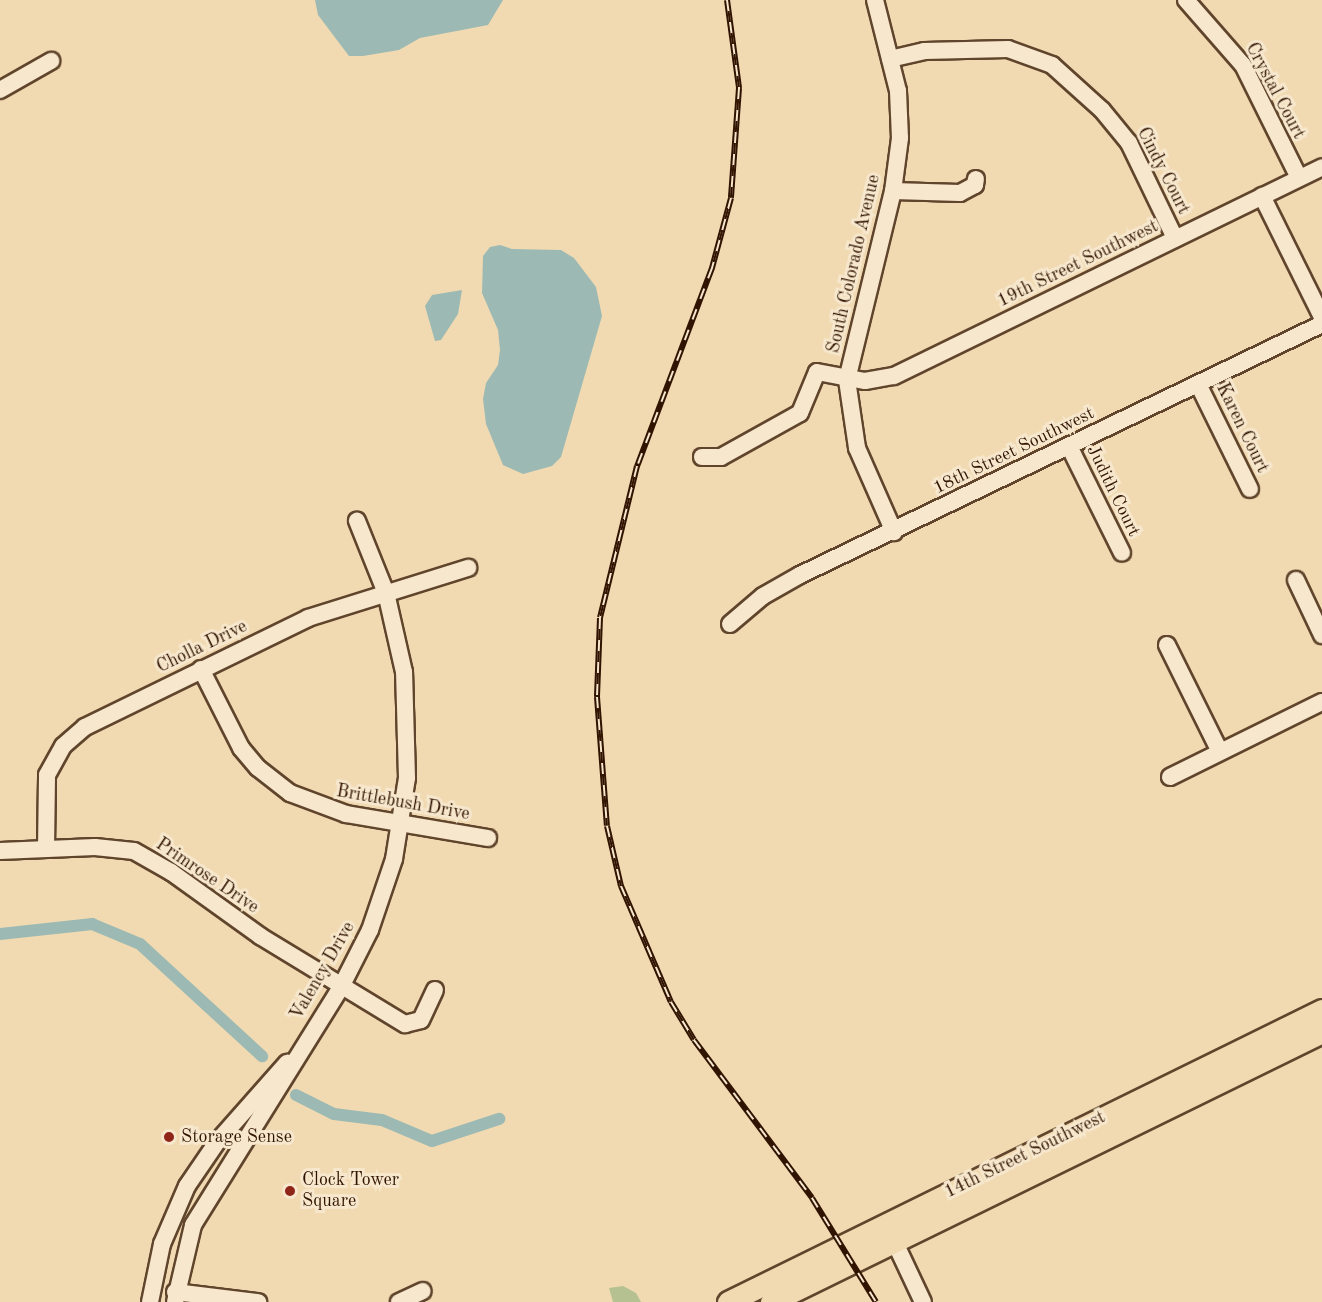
<!DOCTYPE html>
<html>
<head>
<meta charset="utf-8">
<style>
  body { margin:0 }
  #map { position:relative; width:1322px; height:1302px; overflow:hidden; background:#f1dab2; font-family:"Old Standard TT",serif }
  div>[style] { position:absolute }
  .green>* { inset:0; background:#b5c190 }
  .water>* { inset:0; background:#9cbab3 }
  .canal>* { height:12px; margin:-6px; padding:0 6px; transform-origin:6px; border-radius:6px; background:#9cbab3 }
  .roads { filter:drop-shadow(2px 0 #60452c) drop-shadow(-2px 0 #60452c) drop-shadow(0 2px #60452c) drop-shadow(0 -2px #60452c) }
  .minor>* { height:16px; margin:-8px; padding:0 8px; transform-origin:8px; border-radius:8px; background:#f6e7cd }
  .major>* { height:21px; margin:-10.5px; padding:0 10.5px; transform-origin:10.5px; border-radius:10.5px; background:#f1dab2 }
  .rail>* { height:6px; margin-top:-3px; transform-origin:0; background:repeating-linear-gradient(90deg,#f6e7cd 0 11px,#301300 0 22px); box-sizing:border-box; border-block:2px solid #301300 }
  .dots>* { width:16px; height:16px; translate:-50% -50%; box-sizing:border-box; border:3px solid #f6e7cd; border-radius:50% }
  span { translate:-50% -50%; white-space:nowrap; text-align:center; line-height:1.15; -webkit-text-stroke:6px #f6e7cd; paint-order:stroke }
  .street-label { font-size:18px; color:#301300 }
  .poi-label { font-size:18px; color:#301300 }
  .left { translate:0 -50%; text-align:left }
</style>
</head>
<body>
<div id="map">
  <div class="green">
    <i style="clip-path:polygon(623px 1286px,636px 1293px,641px 1302px,613px 1302px,609px 1288px)"></i>
  </div>
  <div class="water">
    <i style="clip-path:polygon(315px 0,503px 0,488px 25px,420px 38px,399px 50px,363px 56px,349px 56px,318px 15px)"></i>
    <i style="clip-path:polygon(500px 245px,512px 249px,561px 250px,574px 258px,596px 287px,602px 316px,561px 457px,552px 466px,523px 474px,503px 465px,486px 424px,483px 399px,486px 383px,498px 365px,500px 350px,498px 330px,482px 293px,483px 256px,490px 247px)"></i>
    <i style="clip-path:polygon(462px 290px,458px 314px,441px 340px,435px 341px,425px 306px,432px 295px)"></i>
  </div>
  <div class="canal">
    <i style="left:0;top:934px;width:93px;rotate:-6.2deg"></i>
    <i style="left:92px;top:924px;width:52px;rotate:22.6deg"></i>
    <i style="left:140px;top:944px;width:166px;rotate:42.6deg"></i>
    <i style="left:296px;top:1095px;width:42px;rotate:26.6deg"></i>
    <i style="left:334px;top:1114px;width:48px;rotate:7.1deg"></i>
    <i style="left:382px;top:1120px;width:54px;rotate:22.8deg"></i>
    <i style="left:432px;top:1141px;width:71px;rotate:-18.2deg"></i>
  </div>
  <div class="roads">
    <div class="minor">
      <i style="left:875px;top:0;width:94px;rotate:75.8deg"></i>
      <i style="left:898px;top:91px;width:47px;rotate:87.6deg"></i>
      <i style="left:900px;top:138px;width:53px;rotate:97.5deg"></i>
      <i style="left:893px;top:191px;width:195px;rotate:103.7deg"></i>
      <i style="left:847px;top:380px;width:69px;rotate:81.6deg"></i>
      <i style="left:857px;top:448px;width:92px;rotate:66.2deg"></i>
      <i style="left:1186px;top:0;width:86px;rotate:48.8deg"></i>
      <i style="left:1243px;top:65px;width:126px;rotate:63.6deg"></i>
      <i style="left:890px;top:59px;width:35px;rotate:-13deg"></i>
      <i style="left:924px;top:51px;width:84px;rotate:-1.4deg"></i>
      <i style="left:1008px;top:49px;width:47px;rotate:20deg"></i>
      <i style="left:1052px;top:65px;width:67px;rotate:42deg"></i>
      <i style="left:1102px;top:110px;width:43px;rotate:50.7deg"></i>
      <i style="left:1129px;top:143px;width:106px;rotate:64.2deg"></i>
      <i style="left:0;top:90px;width:59px;rotate:-29.6deg"></i>
      <i style="left:893px;top:191px;width:67px;rotate:1.7deg"></i>
      <i style="left:960px;top:193px;width:17px;rotate:-28deg"></i>
      <i style="left:975px;top:185px;width:6px;rotate:-81deg"></i>
      <i style="left:1262px;top:196px;width:135px;rotate:63.6deg"></i>
      <i style="left:1198px;top:384px;width:117px;rotate:63.7deg"></i>
      <i style="left:1069px;top:446px;width:119px;rotate:63.6deg"></i>
      <i style="left:702px;top:457px;width:19px"></i>
      <i style="left:721px;top:457px;width:90px;rotate:-29.1deg"></i>
      <i style="left:800px;top:413px;width:44px;rotate:-67.5deg"></i>
      <i style="left:817px;top:372px;width:49px;rotate:10.6deg"></i>
      <i style="left:865px;top:381px;width:29px;rotate:-10deg"></i>
      <i style="left:894px;top:376px;width:476px;rotate:-26deg"></i>
      <i style="left:1296px;top:580px;width:61px;rotate:64.7deg"></i>
      <i style="left:730px;top:624px;width:43px;rotate:-40.3deg"></i>
      <i style="left:763px;top:596px;width:43px;rotate:-29.6deg"></i>
      <i style="left:800px;top:575px;width:579px;rotate:-25.68deg"></i>
      <i style="left:1167px;top:645px;width:119px;rotate:63.6deg"></i>
      <i style="left:201px;top:669px;width:89px;rotate:63.1deg"></i>
      <i style="left:241px;top:748px;width:26px;rotate:50deg"></i>
      <i style="left:258px;top:768px;width:41px;rotate:38deg"></i>
      <i style="left:290px;top:793px;width:60px;rotate:20.6deg"></i>
      <i style="left:346px;top:814px;width:144px;rotate:9.6deg"></i>
      <i style="left:1170px;top:777px;width:169px;rotate:-26.3deg"></i>
      <i style="left:46px;top:849px;width:74px;rotate:-89.2deg"></i>
      <i style="left:47px;top:775px;width:33px;rotate:-61deg"></i>
      <i style="left:63px;top:746px;width:29px;rotate:-41deg"></i>
      <i style="left:85px;top:727px;width:248px;rotate:-26deg"></i>
      <i style="left:308px;top:618px;width:168px;rotate:-17.4deg"></i>
      <i style="left:0;top:851px;width:95px;rotate:-2.4deg"></i>
      <i style="left:95px;top:847px;width:39px;rotate:6deg"></i>
      <i style="left:134px;top:851px;width:43px;rotate:29.6deg"></i>
      <i style="left:171px;top:872px;width:110px;rotate:35.7deg"></i>
      <i style="left:260px;top:936px;width:170px;rotate:31.3deg"></i>
      <i style="left:405px;top:1024px;width:16px;rotate:-14deg"></i>
      <i style="left:421px;top:1020px;width:33px;rotate:-65deg"></i>
      <i style="left:890px;top:1232px;width:77px;rotate:64.8deg"></i>
      <i style="left:175px;top:1292px;width:84px;rotate:6.9deg"></i>
      <i style="left:150px;top:1302px;width:59px;rotate:-78.3deg"></i>
      <i style="left:162px;top:1244px;width:63px;rotate:-66.7deg"></i>
      <i style="left:187px;top:1186px;width:53px;rotate:-55.7deg"></i>
      <i style="left:217px;top:1142px;width:106px;rotate:-48.5deg"></i>
      <i style="left:175px;top:1302px;width:79px;rotate:-76.8deg"></i>
      <i style="left:193px;top:1225px;width:280px;rotate:-58.1deg"></i>
      <i style="left:341px;top:987px;width:64px;rotate:-63deg"></i>
      <i style="left:370px;top:930px;width:75px;rotate:-71.3deg"></i>
      <i style="left:394px;top:859px;width:82px;rotate:-80.9deg"></i>
      <i style="left:407px;top:778px;width:106px;rotate:-91.6deg"></i>
      <i style="left:404px;top:672px;width:81px;rotate:-102.8deg"></i>
      <i style="left:386px;top:593px;width:78px;rotate:-111.9deg"></i>
      <i style="left:399px;top:1302px;width:26px;rotate:-25deg"></i>
    </div>
    <div class="major">
      <i style="left:728px;top:1302px;width:662px;rotate:-26.18deg"></i>
      <i style="left:771px;top:1302px;width:614px;rotate:-26.11deg"></i>
    </div>
  </div>
  <div class="rail">
    <i style="left:727px;top:0;width:89px;rotate:82.2deg"></i>
    <i style="left:739px;top:88px;width:110px;rotate:94.2deg"></i>
    <i style="left:731px;top:198px;width:73px;rotate:105.2deg"></i>
    <i style="left:712px;top:268px;width:212px;rotate:110.7deg"></i>
    <i style="left:637px;top:466px;width:156px;rotate:103.7deg"></i>
    <i style="left:600px;top:618px;width:79px;rotate:92.2deg"></i>
    <i style="left:597px;top:697px;width:129px;rotate:85.6deg"></i>
    <i style="left:607px;top:826px;width:62px;rotate:76.9deg"></i>
    <i style="left:621px;top:886px;width:126px;rotate:66.7deg"></i>
    <i style="left:671px;top:1002px;width:44px;rotate:58.8deg"></i>
    <i style="left:694px;top:1040px;width:197px;rotate:53.2deg"></i>
    <i style="left:812px;top:1198px;width:122px;rotate:58.4deg"></i>
  </div>
  <div class="dots">
    <i style="left:169px;top:1137px;background:#8f2418"></i>
    <i style="left:290px;top:1191px;background:#8f2418"></i>
  </div>
  <div class="street-label">
    <span style="left:1275px;top:91px;rotate:62deg">Crystal Court</span>
    <span style="left:1163px;top:171px;rotate:63deg">Cindy Court</span>
    <span style="left:854px;top:264px;rotate:-77deg">South Colorado Avenue</span>
    <span style="left:1078px;top:264px;rotate:-26deg">19th Street Southwest</span>
    <span style="left:1242px;top:428px;rotate:64deg">Karen Court</span>
    <span style="left:1014px;top:451px;rotate:-26deg">18th Street Southwest</span>
    <span style="left:1113px;top:491px;rotate:64deg">Judith Court</span>
    <span style="left:202px;top:647px;rotate:-26deg">Cholla Drive</span>
    <span style="left:403px;top:803px;rotate:10deg">Brittlebush Drive</span>
    <span style="left:207px;top:876px;rotate:34deg">Primrose Drive</span>
    <span style="left:323px;top:971px;rotate:-60deg">Valency Drive</span>
    <span style="left:1025px;top:1155px;rotate:-26deg">14th Street Southwest</span>
  </div>
  <div class="poi-label">
    <span class="left" style="left:181px;top:1137px">Storage Sense</span>
    <span class="left" style="left:302px;top:1191px">Clock Tower<br>Square</span>
  </div>
</div>
</body>
</html>
